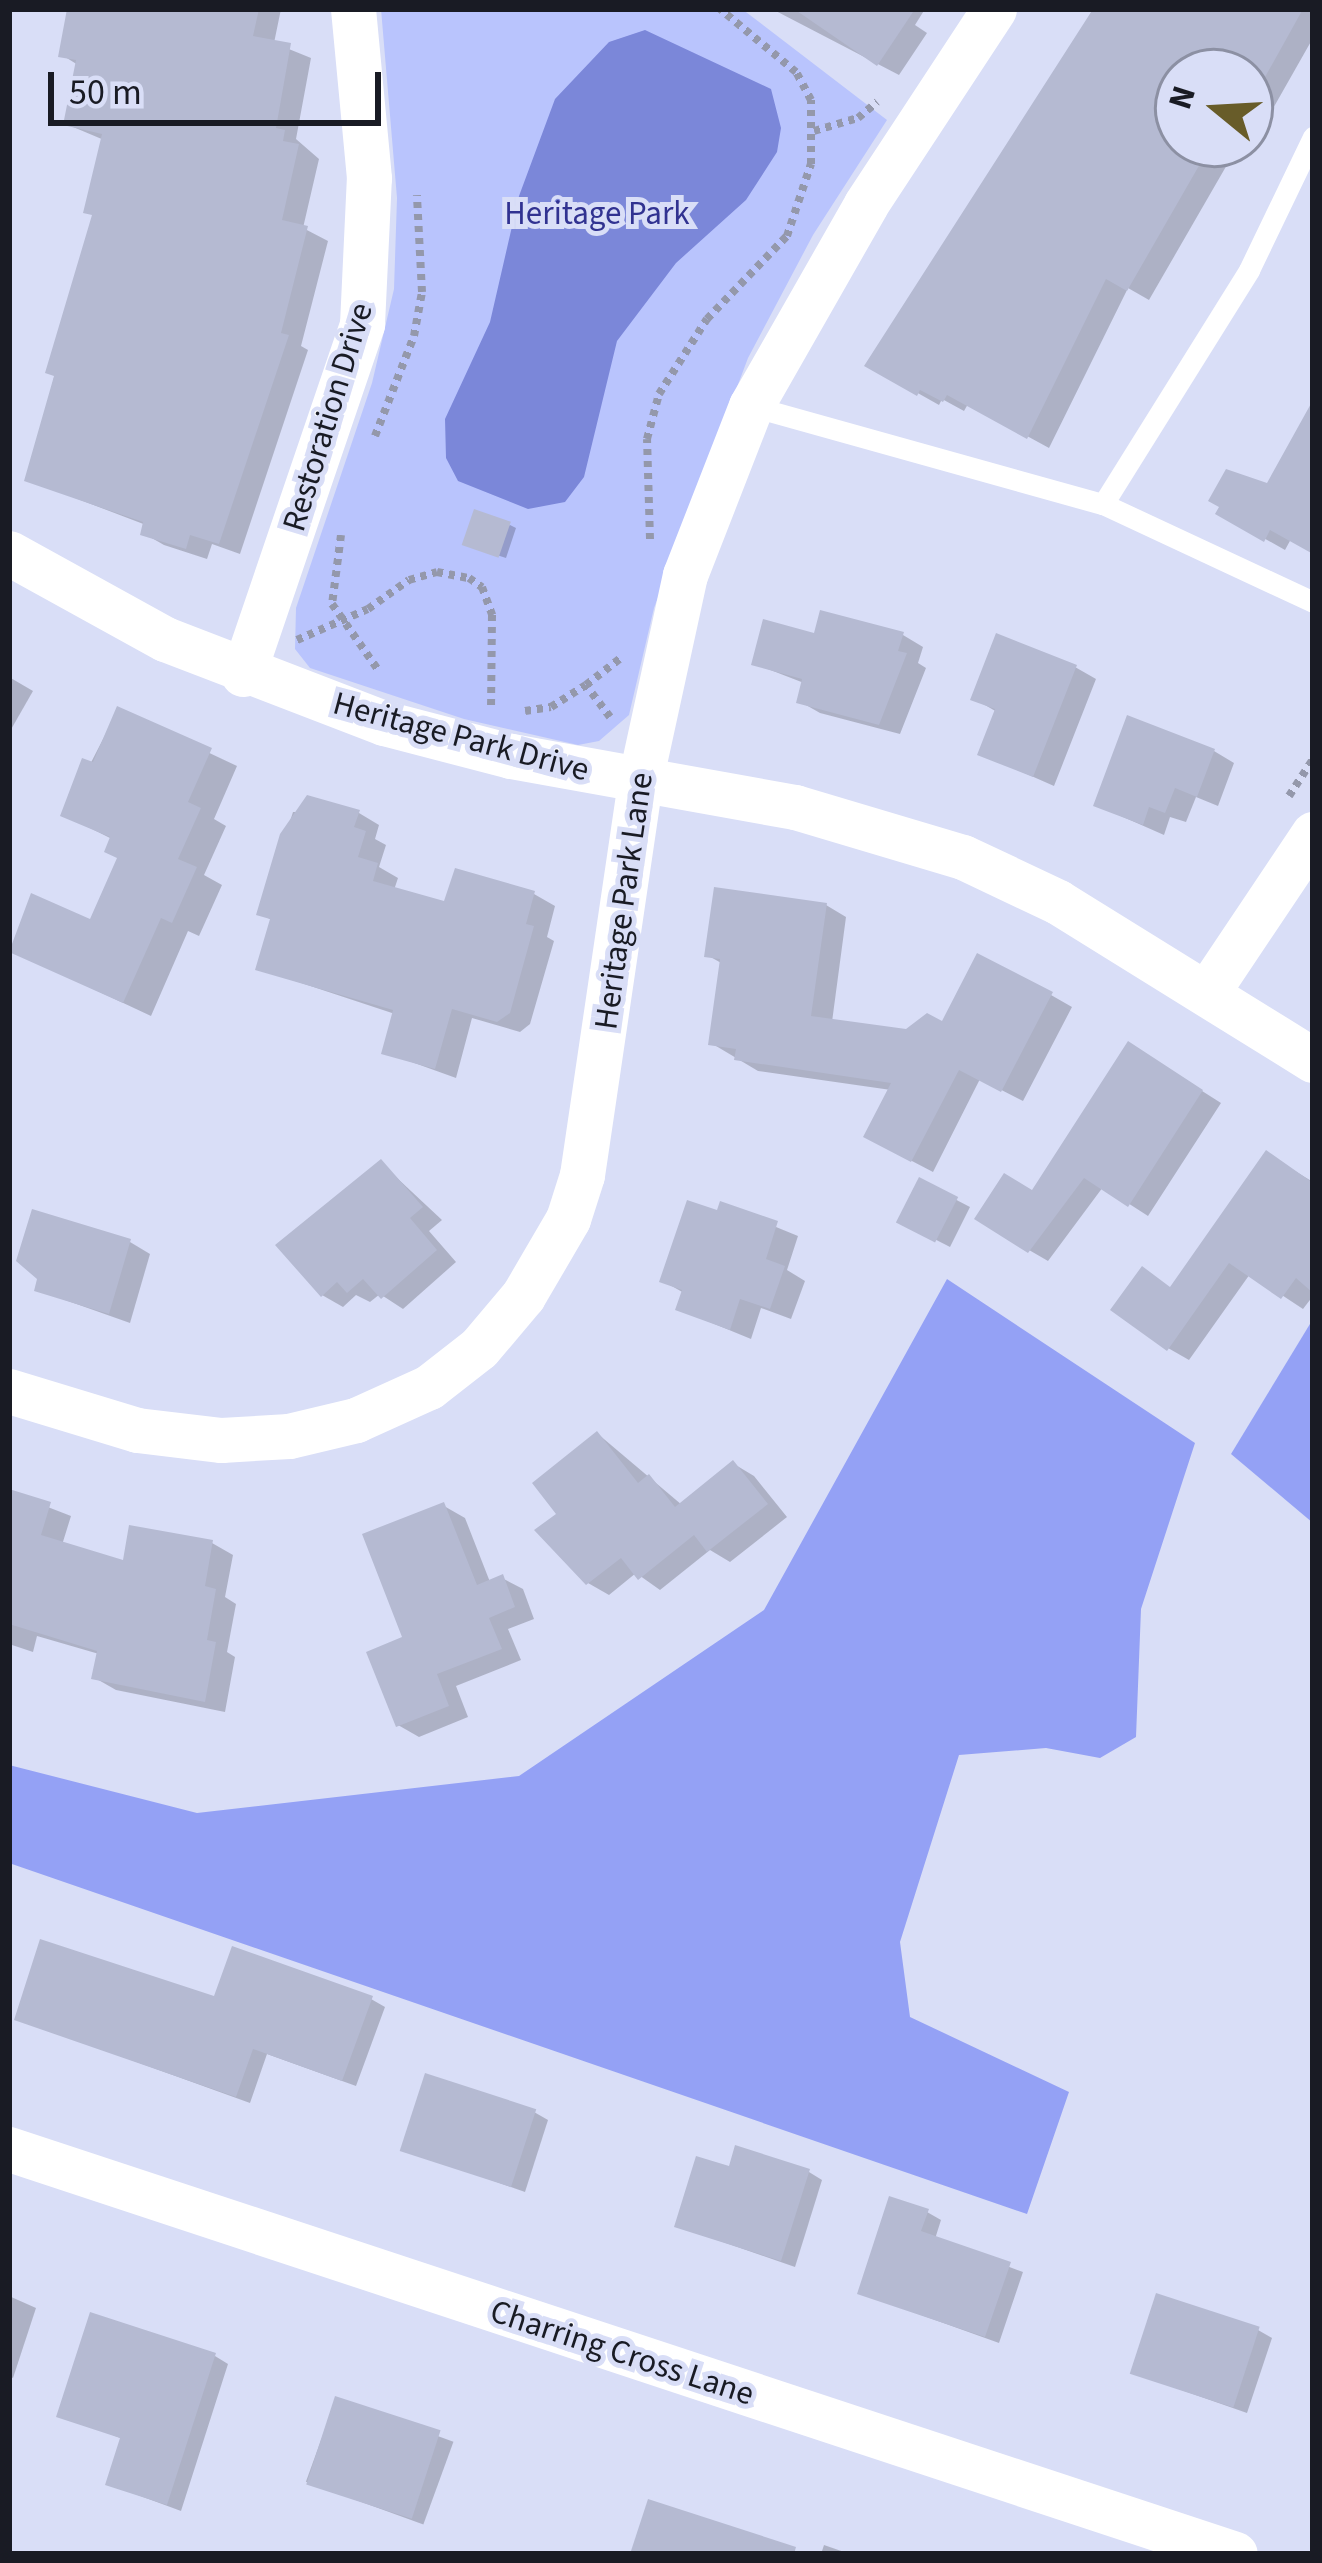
<!DOCTYPE html>
<html>
<head>
<meta charset="utf-8">
<style>
  body { margin:0 }
  #map { position:relative; width:1322px; height:2563px; overflow:hidden; background:#d9def7; font-family:"Source Sans 3",sans-serif }
  div>[style] { position:absolute }
  .green>* { inset:0; background:#b9c4fd }
  .forest>* { inset:0; background:#94a1f5 }
  .water>* { inset:0; background:#7b87d9 }
  .shadow>* { inset:0; background:#0003; transform-origin:0 0 }
  .building>* { inset:0; background:#b5bad2; transform-origin:0 0 }
  .path>* { height:8px; margin-top:-4px; transform-origin:0; background:repeating-linear-gradient(90deg,#9498ab 0 6px,transparent 0 12px) }
  .service>* { height:21px; margin:-10.5px; padding:0 10.5px; transform-origin:10.5px; border-radius:10.5px; background:#fff }
  .minor>* { height:45px; margin:-22.5px; padding:0 22.5px; transform-origin:22.5px; border-radius:22.5px; background:#fff }
  span { translate:-50% -50%; white-space:nowrap; text-align:center; line-height:1.15; -webkit-text-stroke:10px #d9def7; paint-order:stroke }
  .park-label { font-size:33px; color:#313291 }
  .street-label { font-size:33px; color:#191b24 }
  .frame { position:absolute; inset:0; border:12px solid #191b24; pointer-events:none }
  .north { position:absolute; left:1154px; top:48px; width:120px; height:120px; box-sizing:border-box; background:#d9def7; border:3px solid #8c90a3; border-radius:50%; rotate:288deg; font-size:33px; font-weight:700; line-height:48px; text-align:center; color:#191b24 }
  .north::after { content:''; display:block; margin:auto; width:42px; height:54px; background:#685c29; clip-path:polygon(50% 0,100% 100%,50% 72%,0 100%) }
  .scale { position:absolute; left:48px; top:72px; width:333px; height:54px; box-sizing:border-box; border:6px solid #191b24; border-top:0; padding-left:15px; font-size:36px; line-height:42px; white-space:nowrap; color:#191b24; -webkit-text-stroke:9px #d9def7; paint-order:stroke }
</style>
</head>
<body>
<div id="map">
  <div class="green">
    <i style="clip-path:polygon(381px 9px,742px 9px,887px 120px,813px 235px,748px 358px,654px 608px,629px 715px,599px 741px,578px 745px,464px 719px,310px 668px,295px 649px,296px 608px,372px 383px,394px 289px,397px 198px)"></i>
  </div>
  <div class="forest">
    <i style="clip-path:polygon(947px 1279px,1195px 1443px,1141px 1609px,1136px 1737px,1100px 1758px,1046px 1748px,959px 1755px,900px 1942px,910px 2017px,1069px 2092px,1027px 2214px,9px 1863px,9px 1765px,197px 1813px,519px 1776px,764px 1610px)"></i>
    <i style="clip-path:polygon(1313px 1319px,1313px 1523px,1231px 1454px)"></i>
  </div>
  <div class="water">
    <i style="clip-path:polygon(645px 30px,771px 89px,781px 128px,777px 152px,746px 200px,676px 263px,617px 341px,584px 477px,565px 502px,528px 509px,458px 481px,446px 458px,445px 419px,490px 322px,519px 196px,555px 99px,609px 42px)"></i>
  </div>
  <div class="shadow">
    <i style="clip-path:polygon(71px 9px,281px 9px,274px 43px,311px 58px,296px 139px,319px 159px,303px 228px,328px 241px,301px 346px,308px 350px,240px 554px,212px 544px,207px 559px,164px 545px,143px 533px,146px 525px,28px 480px,95px 216px,104px 140px,66px 124px,78px 65px,62px 55px)"></i>
    <i style="clip-path:polygon(772px 9px,925px 9px,915px 25px,927px 33px,899px 75px)"></i>
    <i style="clip-path:polygon(1097px 9px,1313px 9px,1313px 38px,1250px 149px,1241px 144px,1250px 144px,1250px 72px,1178px 72px,1178px 144px,1239px 144px,1149px 300px,1128px 288px,1049px 448px,968px 404px,964px 411px,942px 399px,939px 405px,868px 365px)"></i>
    <i style="clip-path:polygon(1313px 406px,1313px 551px,1291px 539px,1285px 550px,1219px 513px,1268px 486px)"></i>
    <i style="clip-path:polygon(510px 525px,516px 528px,506px 558px,472px 547px)"></i>
    <i style="clip-path:polygon(903px 635px,923px 647px,918px 663px,926px 668px,900px 734px,820px 713px,799px 701px,804px 683px,755px 664px,816px 637px)"></i>
    <i style="clip-path:polygon(1075px 667px,1096px 679px,1054px 786px,981px 754px,997px 712px,973px 698px)"></i>
    <i style="clip-path:polygon(9px 677px,33px 691px,9px 733px)"></i>
    <i style="clip-path:polygon(118px 710px,237px 766px,214px 819px,226px 826px,204px 875px,222px 885px,199px 936px,188px 931px,151px 1016px,10px 950px,92px 923px,121px 858px,112px 839px,64px 815px)"></i>
    <i style="clip-path:polygon(1214px 751px,1234px 763px,1218px 806px,1196px 797px,1186px 822px,1170px 817px,1164px 835px,1096px 805px)"></i>
    <i style="clip-path:polygon(293px 812px,359px 813px,379px 825px,375px 839px,386px 845px,379px 867px,398px 878px,394px 890px,446px 905px,534px 894px,555px 906px,547px 937px,554px 941px,530px 1024px,520px 1032px,472px 1018px,456px 1078px,384px 1052px,395px 1014px,259px 969px,273px 921px,260px 913px)"></i>
    <i style="clip-path:polygon(826px 905px,846px 917px,832px 1022px,907px 1032px,1051px 995px,1072px 1007px,1023px 1101px,980px 1079px,933px 1172px,887px 1148px,891px 1090px,758px 1071px,711px 1043px,723px 964px,707px 955px)"></i>
    <i style="clip-path:polygon(1147px 1056px,1221px 1103px,1148px 1216px,1103px 1187px,1048px 1261px,1029px 1250px,1033px 1194px)"></i>
    <i style="clip-path:polygon(1267px 1154px,1313px 1182px,1313px 1296px,1303px 1309px,1250px 1274px,1189px 1360px,1168px 1348px,1172px 1289px)"></i>
    <i style="clip-path:polygon(381px 1163px,442px 1220px,429px 1231px,456px 1262px,403px 1309px,380px 1294px,370px 1302px,356px 1295px,343px 1307px,322px 1295px)"></i>
    <i style="clip-path:polygon(920px 1181px,970px 1207px,950px 1247px,913px 1228px)"></i>
    <i style="clip-path:polygon(722px 1205px,798px 1236px,787px 1270px,805px 1281px,791px 1319px,761px 1308px,751px 1339px,678px 1309px,684px 1293px,663px 1281px)"></i>
    <i style="clip-path:polygon(130px 1242px,150px 1254px,130px 1323px,37px 1290px)"></i>
    <i style="clip-path:polygon(598px 1434px,682px 1505px,734px 1464px,754px 1476px,787px 1517px,730px 1562px,710px 1550px,660px 1590px,636px 1573px,609px 1595px,588px 1583px,561px 1514px)"></i>
    <i style="clip-path:polygon(9px 1492px,71px 1516px,62px 1545px,125px 1564px,212px 1543px,233px 1555px,225px 1597px,236px 1604px,227px 1652px,235px 1657px,225px 1712px,116px 1690px,95px 1678px,99px 1654px,37px 1636px,33px 1652px,9px 1644px)"></i>
    <i style="clip-path:polygon(444px 1506px,465px 1518px,490px 1582px,502px 1578px,523px 1589px,534px 1619px,508px 1629px,521px 1660px,456px 1686px,468px 1717px,419px 1737px,398px 1725px,406px 1639px)"></i>
    <i style="clip-path:polygon(216px 1999px,371px 1999px,385px 2007px,356px 2086px,267px 2054px,250px 2103px,18px 2019px)"></i>
    <i style="clip-path:polygon(534px 2112px,548px 2120px,525px 2192px,404px 2149px)"></i>
    <i style="clip-path:polygon(731px 2170px,809px 2172px,822px 2180px,795px 2267px,677px 2226px)"></i>
    <i style="clip-path:polygon(927px 2212px,941px 2220px,935px 2239px,1023px 2272px,999px 2343px,860px 2293px)"></i>
    <i style="clip-path:polygon(9px 2296px,36px 2308px,13px 2378px,9px 2376px)"></i>
    <i style="clip-path:polygon(1258px 2330px,1272px 2338px,1247px 2413px,1133px 2373px)"></i>
    <i style="clip-path:polygon(215px 2356px,228px 2364px,181px 2511px,108px 2484px,123px 2439px,60px 2415px)"></i>
    <i style="left:336px;top:2399px;width:125px;height:88px;rotate:20deg"></i>
    <i style="clip-path:polygon(824px 2545px,850px 2554px,821px 2554px)"></i>
  </div>
  <div class="building">
    <i style="clip-path:polygon(67px 9px,259px 9px,253px 36px,291px 43px,276px 128px,285px 130px,283px 141px,299px 144px,282px 220px,308px 226px,281px 333px,289px 335px,219px 544px,190px 535px,186px 549px,140px 535px,143px 522px,24px 481px,54px 376px,45px 373px,92px 215px,83px 213px,102px 134px,63px 125px,76px 60px,58px 57px)"></i>
    <i style="clip-path:polygon(794px 9px,915px 9px,877px 66px)"></i>
    <i style="clip-path:polygon(1093px 9px,1303px 9px,1250px 104px,1250px 72px,1178px 72px,1178px 144px,1204px 157px,1127px 291px,1106px 279px,1027px 439px,947px 395px,943px 402px,920px 390px,917px 396px,864px 366px)"></i>
    <i style="clip-path:polygon(1313px 400px,1313px 554px,1270px 530px,1264px 542px,1215px 514px,1219px 507px,1208px 501px,1226px 469px,1267px 483px)"></i>
    <i style="left:474px;top:509px;width:39px;height:38px;rotate:19deg"></i>
    <i style="clip-path:polygon(820px 610px,904px 632px,898px 651px,907px 653px,879px 725px,796px 703px,802px 679px,751px 665px,763px 619px,814px 633px)"></i>
    <i style="clip-path:polygon(996px 633px,1077px 665px,1033px 777px,977px 755px,995px 709px,970px 700px)"></i>
    <i style="clip-path:polygon(117px 706px,212px 748px,188px 802px,201px 808px,178px 859px,197px 867px,172px 923px,161px 918px,123px 1003px,9px 952px,31px 893px,90px 919px,117px 858px,104px 852px,110px 837px,60px 816px,82px 758px,93px 762px)"></i>
    <i style="clip-path:polygon(1127px 715px,1215px 749px,1197px 797px,1175px 788px,1165px 813px,1149px 807px,1143px 825px,1093px 806px)"></i>
    <i style="clip-path:polygon(307px 795px,360px 810px,354px 827px,366px 831px,358px 857px,378px 863px,373px 881px,444px 901px,455px 868px,535px 891px,526px 924px,534px 926px,510px 1013px,497px 1022px,452px 1009px,435px 1069px,381px 1054px,393px 1010px,255px 970px,270px 919px,256px 915px,280px 834px)"></i>
    <i style="clip-path:polygon(714px 887px,827px 903px,811px 1016px,906px 1029px,927px 1013px,942px 1021px,977px 953px,1053px 992px,1001px 1092px,959px 1070px,911px 1162px,863px 1137px,891px 1083px,734px 1060px,736px 1049px,708px 1045px,720px 959px,704px 957px)"></i>
    <i style="clip-path:polygon(1128px 1041px,1203px 1090px,1128px 1207px,1084px 1178px,1028px 1253px,974px 1219px,1004px 1173px,1032px 1190px)"></i>
    <i style="clip-path:polygon(1266px 1150px,1313px 1183px,1313px 1293px,1296px 1278px,1281px 1299px,1229px 1263px,1167px 1351px,1110px 1310px,1142px 1266px,1170px 1287px)"></i>
    <i style="clip-path:polygon(381px 1159px,423px 1207px,410px 1218px,437px 1250px,381px 1299px,363px 1279px,347px 1293px,337px 1282px,321px 1297px,275px 1245px)"></i>
    <i style="left:919px;top:1177px;width:44px;height:51px;rotate:27deg"></i>
    <i style="clip-path:polygon(687px 1200px,717px 1210px,720px 1201px,778px 1221px,766px 1259px,785px 1266px,770px 1309px,740px 1299px,730px 1330px,675px 1310px,682px 1290px,659px 1282px)"></i>
    <i style="clip-path:polygon(32px 1209px,131px 1239px,109px 1314px,34px 1291px,37px 1279px,16px 1261px)"></i>
    <i style="clip-path:polygon(597px 1431px,638px 1483px,649px 1474px,675px 1507px,733px 1460px,768px 1504px,707px 1552px,694px 1535px,638px 1580px,621px 1558px,586px 1585px,534px 1530px,556px 1514px,532px 1483px)"></i>
    <i style="clip-path:polygon(9px 1489px,51px 1502px,41px 1535px,123px 1560px,129px 1525px,213px 1540px,205px 1586px,216px 1589px,207px 1640px,216px 1642px,205px 1702px,91px 1679px,97px 1651px,9px 1624px)"></i>
    <i style="clip-path:polygon(444px 1502px,477px 1585px,503px 1574px,515px 1607px,489px 1618px,502px 1649px,437px 1674px,449px 1706px,396px 1727px,366px 1652px,402px 1637px,362px 1534px)"></i>
    <i style="clip-path:polygon(40px 1939px,214px 1996px,232px 1946px,373px 1996px,342px 2081px,253px 2049px,236px 2097px,14px 2020px)"></i>
    <i style="left:425px;top:2073px;width:117px;height:82px;rotate:18deg"></i>
    <i style="clip-path:polygon(735px 2145px,810px 2169px,781px 2261px,674px 2227px,696px 2156px,729px 2166px)"></i>
    <i style="clip-path:polygon(889px 2196px,929px 2209px,921px 2231px,1011px 2262px,985px 2337px,857px 2294px)"></i>
    <i style="left:1156px;top:2293px;width:109px;height:85px;rotate:18deg"></i>
    <i style="clip-path:polygon(90px 2312px,216px 2353px,167px 2505px,105px 2485px,120px 2438px,56px 2417px)"></i>
    <i style="left:335px;top:2396px;width:111px;height:93px;rotate:18deg"></i>
    <i style="clip-path:polygon(648px 2499px,796px 2547px,794px 2554px,630px 2554px)"></i>
  </div>
  <div class="path">
    <i style="left:814px;top:131px;width:46px;rotate:-16.5deg"></i>
    <i style="left:858px;top:118px;width:25px;rotate:-40deg"></i>
    <i style="left:375px;top:436px;width:107px;rotate:-68.7deg"></i>
    <i style="left:414px;top:336px;width:45px;rotate:-79.7deg"></i>
    <i style="left:422px;top:292px;width:97px;rotate:-93deg"></i>
    <i style="left:341px;top:535px;width:70px;rotate:97.4deg"></i>
    <i style="left:332px;top:604px;width:82px;rotate:55deg"></i>
    <i style="left:650px;top:539px;width:100px;rotate:-91.7deg"></i>
    <i style="left:647px;top:439px;width:47px;rotate:-75.1deg"></i>
    <i style="left:659px;top:394px;width:89px;rotate:-57.4deg"></i>
    <i style="left:707px;top:319px;width:115px;rotate:-46.1deg"></i>
    <i style="left:787px;top:236px;width:76px;rotate:-71.6deg"></i>
    <i style="left:811px;top:164px;width:64px;rotate:-90deg"></i>
    <i style="left:811px;top:100px;width:32px;rotate:-118deg"></i>
    <i style="left:796px;top:72px;width:99px;rotate:-140.3deg"></i>
    <i style="left:297px;top:640px;width:77px;rotate:-23.6deg"></i>
    <i style="left:368px;top:609px;width:50px;rotate:-35.3deg"></i>
    <i style="left:409px;top:580px;width:29px;rotate:-16deg"></i>
    <i style="left:437px;top:572px;width:33px;rotate:11deg"></i>
    <i style="left:469px;top:578px;width:16px;rotate:35deg"></i>
    <i style="left:482px;top:587px;width:30px;rotate:70deg"></i>
    <i style="left:492px;top:615px;width:92px;rotate:90.6deg"></i>
    <i style="left:525px;top:711px;width:26px;rotate:-9deg"></i>
    <i style="left:551px;top:707px;width:41px;rotate:-32.2deg"></i>
    <i style="left:610px;top:717px;width:40px;rotate:-127deg"></i>
    <i style="left:586px;top:685px;width:46px;rotate:-37.9deg"></i>
    <i style="left:1289px;top:796px;width:44px;rotate:-57deg"></i>
  </div>
  <div class="service">
    <i style="left:751px;top:406px;width:365px;rotate:15.6deg"></i>
    <i style="left:1103px;top:504px;width:232px;rotate:25deg"></i>
    <i style="left:1103px;top:504px;width:276px;rotate:-58deg"></i>
    <i style="left:1249px;top:270px;width:148px;rotate:-64.3deg"></i>
  </div>
  <div class="minor">
    <i style="left:9px;top:553px;width:178px;rotate:28.9deg"></i>
    <i style="left:165px;top:639px;width:235px;rotate:21deg"></i>
    <i style="left:384px;top:723px;width:131px;rotate:14.6deg"></i>
    <i style="left:511px;top:756px;width:289px;rotate:10.2deg"></i>
    <i style="left:795px;top:807px;width:175px;rotate:16.6deg"></i>
    <i style="left:963px;top:857px;width:105px;rotate:25.3deg"></i>
    <i style="left:1058px;top:902px;width:300px;rotate:31.8deg"></i>
    <i style="left:243px;top:674px;width:370px;rotate:-71.2deg"></i>
    <i style="left:362px;top:324px;width:146px;rotate:-87.3deg"></i>
    <i style="left:369px;top:178px;width:170px;rotate:-95.4deg"></i>
    <i style="left:1208px;top:991px;width:189px;rotate:-56.2deg"></i>
    <i style="left:9px;top:1391px;width:134px;rotate:16.9deg"></i>
    <i style="left:137px;top:1430px;width:85px;rotate:6.8deg"></i>
    <i style="left:221px;top:1440px;width:68px;rotate:-3.4deg"></i>
    <i style="left:289px;top:1436px;width:69px;rotate:-13.4deg"></i>
    <i style="left:356px;top:1420px;width:80px;rotate:-24.3deg"></i>
    <i style="left:429px;top:1387px;width:63px;rotate:-38deg"></i>
    <i style="left:479px;top:1348px;width:68px;rotate:-49.8deg"></i>
    <i style="left:523px;top:1296px;width:89px;rotate:-59.7deg"></i>
    <i style="left:568px;top:1219px;width:46px;rotate:-72.3deg"></i>
    <i style="left:582px;top:1175px;width:398px;rotate:-81.6deg"></i>
    <i style="left:640px;top:781px;width:211px;rotate:-77.7deg"></i>
    <i style="left:685px;top:575px;width:181px;rotate:-68.7deg"></i>
    <i style="left:751px;top:406px;width:232px;rotate:-60.3deg"></i>
    <i style="left:866px;top:204px;width:233px;rotate:-56.7deg"></i>
    <i style="left:9px;top:2149px;width:1291px;rotate:18.28deg"></i>
  </div>
  <div class="park-label">
    <span style="left:597px;top:214px">Heritage Park</span>
  </div>
  <div class="street-label">
    <span style="left:328px;top:417px;rotate:-73deg">Restoration Drive</span>
    <span style="left:461px;top:737px;rotate:15deg">Heritage Park Drive</span>
    <span style="left:624px;top:901px;rotate:-82deg">Heritage Park Lane</span>
    <span style="left:622px;top:2353px;rotate:18deg">Charring Cross Lane</span>
  </div>
  <div class="frame"></div>
  <div class="north">N</div>
  <div class="scale">50 m</div>
</div>
</body>
</html>
